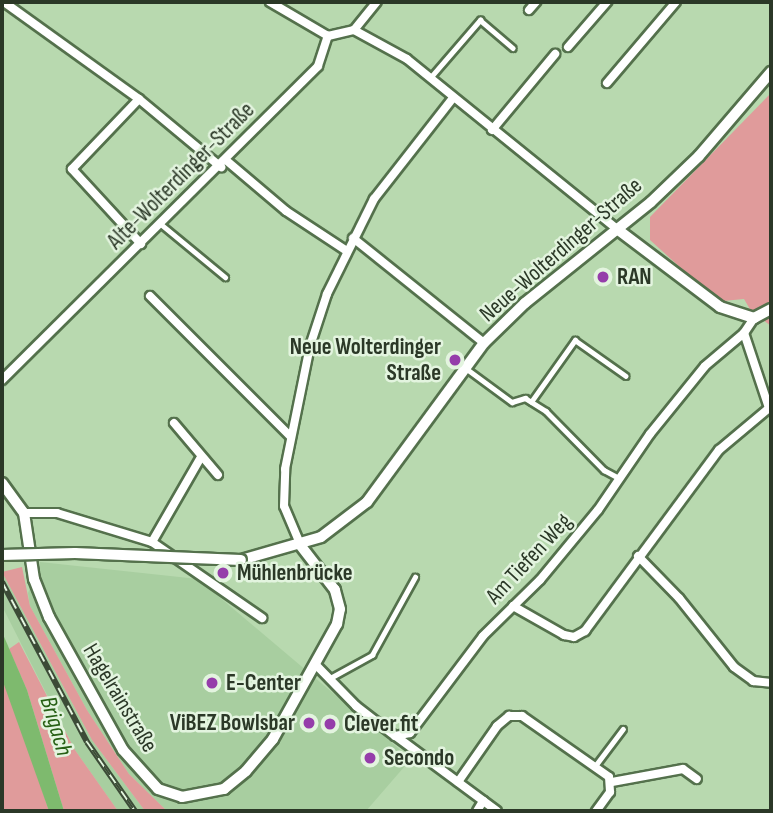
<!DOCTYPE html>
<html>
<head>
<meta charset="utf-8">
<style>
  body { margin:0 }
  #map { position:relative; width:773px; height:813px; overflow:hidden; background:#b8d9af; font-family:"Sofia Sans Condensed",sans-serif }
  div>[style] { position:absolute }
  .built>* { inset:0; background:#a8cea0 }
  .green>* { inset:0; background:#e09b9b }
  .water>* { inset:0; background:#7eba6e }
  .roads { filter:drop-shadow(2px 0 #54714c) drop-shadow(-2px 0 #54714c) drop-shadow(0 2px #54714c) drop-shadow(0 -2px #54714c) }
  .lane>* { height:4.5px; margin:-2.25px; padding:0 2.25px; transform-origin:2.25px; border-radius:2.25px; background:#fff }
  .street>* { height:8px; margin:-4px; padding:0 4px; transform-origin:4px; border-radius:4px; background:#fff }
  .secondary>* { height:10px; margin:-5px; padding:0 5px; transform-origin:5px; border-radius:5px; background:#fff }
  .rail>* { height:6px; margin-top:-3px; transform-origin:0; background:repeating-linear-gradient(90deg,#e3f4df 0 10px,#3c4b37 0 20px); box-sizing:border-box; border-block:2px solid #3c4b37 }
  .bridges { filter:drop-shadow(2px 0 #54714c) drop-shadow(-2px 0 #54714c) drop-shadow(0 2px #54714c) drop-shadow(0 -2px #54714c) }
  .secondary-bridge>* { height:10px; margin:-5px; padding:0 5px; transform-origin:5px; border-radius:5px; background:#fff }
  .dots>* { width:19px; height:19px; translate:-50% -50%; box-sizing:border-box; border:4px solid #e3f4df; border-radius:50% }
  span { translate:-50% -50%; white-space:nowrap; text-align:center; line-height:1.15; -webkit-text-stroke:5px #e3f4df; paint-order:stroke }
  .street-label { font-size:23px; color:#2b3827 }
  .poi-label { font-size:23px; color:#2b3827; font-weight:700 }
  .left { translate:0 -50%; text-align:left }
  .right { translate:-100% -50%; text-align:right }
  .water-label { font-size:24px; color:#276015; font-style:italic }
  .frame { position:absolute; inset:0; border:4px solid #2b3827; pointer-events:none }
</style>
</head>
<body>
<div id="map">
  <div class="built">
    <i style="clip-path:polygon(40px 562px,198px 579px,411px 759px,366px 811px,167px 811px,129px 774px,87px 710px,30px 606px,28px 593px)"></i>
    <i style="clip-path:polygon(2px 572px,92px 740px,145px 811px,118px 811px,75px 750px,2px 606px)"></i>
  </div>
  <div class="green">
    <i style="clip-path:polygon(771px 93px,771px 326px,751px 311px,744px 299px,723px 301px,703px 288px,650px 240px,650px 217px)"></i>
    <i style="clip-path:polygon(22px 567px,30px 606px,87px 710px,129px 774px,167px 811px,145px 811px,92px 740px,2px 572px)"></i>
    <i style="clip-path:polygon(19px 642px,75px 750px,118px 811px,64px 811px,27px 690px,9px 649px)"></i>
    <i style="clip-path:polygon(2px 679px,11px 695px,49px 811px,2px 811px)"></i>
  </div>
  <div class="water">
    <i style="clip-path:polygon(2px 632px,27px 690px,64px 811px,49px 811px,2px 679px)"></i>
  </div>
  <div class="roads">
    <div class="lane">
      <i style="left:430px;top:78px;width:77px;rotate:-49.2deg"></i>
      <i style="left:480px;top:20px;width:43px;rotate:40.3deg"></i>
      <i style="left:162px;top:225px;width:82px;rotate:39.5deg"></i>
      <i style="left:467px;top:369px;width:56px;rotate:36.3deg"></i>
      <i style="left:512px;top:402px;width:14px;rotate:-17deg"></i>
      <i style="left:525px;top:398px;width:25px;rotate:32deg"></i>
      <i style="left:546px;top:411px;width:83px;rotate:45.5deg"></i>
      <i style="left:604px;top:470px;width:17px;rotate:28deg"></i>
      <i style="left:531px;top:402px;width:76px;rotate:-54.6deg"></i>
      <i style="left:575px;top:340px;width:62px;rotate:35.2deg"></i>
      <i style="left:332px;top:677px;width:46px;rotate:-28.8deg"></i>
      <i style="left:372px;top:655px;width:89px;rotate:-61.1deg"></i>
      <i style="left:595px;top:766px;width:46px;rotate:-52.9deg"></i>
    </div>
    <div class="street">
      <i style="left:4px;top:2px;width:166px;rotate:35.7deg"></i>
      <i style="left:139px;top:99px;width:107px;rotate:39.7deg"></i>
      <i style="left:270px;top:2px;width:67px;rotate:30.4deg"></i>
      <i style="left:529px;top:10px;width:11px;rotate:-49deg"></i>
      <i style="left:354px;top:30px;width:60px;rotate:28.7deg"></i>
      <i style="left:407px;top:59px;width:270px;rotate:39deg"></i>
      <i style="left:328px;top:36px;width:27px;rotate:-13deg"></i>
      <i style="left:354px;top:30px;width:36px;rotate:-51deg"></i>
      <i style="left:568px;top:47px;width:60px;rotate:-49.1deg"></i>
      <i style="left:607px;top:83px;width:106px;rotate:-49.6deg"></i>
      <i style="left:139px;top:99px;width:97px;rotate:133.7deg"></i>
      <i style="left:72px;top:169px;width:102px;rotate:47.4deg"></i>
      <i style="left:492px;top:130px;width:99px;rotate:-50.3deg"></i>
      <i style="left:227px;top:161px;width:77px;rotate:40.3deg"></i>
      <i style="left:286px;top:211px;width:73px;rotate:33.3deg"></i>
      <i style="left:353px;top:238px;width:168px;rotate:38.7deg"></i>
      <i style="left:150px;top:296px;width:198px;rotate:45deg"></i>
      <i style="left:2px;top:380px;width:445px;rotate:-44.8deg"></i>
      <i style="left:318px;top:66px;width:32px;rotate:-72deg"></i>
      <i style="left:174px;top:423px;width:68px;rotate:49.8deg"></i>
      <i style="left:24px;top:513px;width:33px"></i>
      <i style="left:57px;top:513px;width:99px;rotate:17deg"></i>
      <i style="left:152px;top:542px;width:134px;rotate:34.6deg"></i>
      <i style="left:152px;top:542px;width:96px;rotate:-60deg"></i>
      <i style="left:301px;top:546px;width:43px;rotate:-113deg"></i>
      <i style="left:284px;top:506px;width:37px;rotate:-88deg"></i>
      <i style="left:285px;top:469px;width:126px;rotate:-78.5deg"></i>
      <i style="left:310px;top:346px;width:55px;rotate:-71.9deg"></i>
      <i style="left:327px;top:294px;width:106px;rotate:-63.7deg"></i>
      <i style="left:374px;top:199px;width:128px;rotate:-52deg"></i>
      <i style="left:638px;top:556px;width:59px;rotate:45.7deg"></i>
      <i style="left:679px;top:598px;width:88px;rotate:51.4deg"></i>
      <i style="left:734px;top:667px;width:24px;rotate:36deg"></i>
      <i style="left:753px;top:681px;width:18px;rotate:6deg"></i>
      <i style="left:513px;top:606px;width:59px;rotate:29.6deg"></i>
      <i style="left:564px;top:635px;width:10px;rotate:11deg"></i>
      <i style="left:574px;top:637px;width:13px;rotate:-29deg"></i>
      <i style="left:585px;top:631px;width:225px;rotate:-53.5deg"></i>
      <i style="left:719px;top:450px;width:65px;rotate:-40deg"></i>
      <i style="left:769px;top:408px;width:79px;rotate:-108.4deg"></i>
      <i style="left:317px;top:666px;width:56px;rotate:45.7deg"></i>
      <i style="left:356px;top:706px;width:49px;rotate:37.6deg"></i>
      <i style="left:395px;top:736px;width:15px;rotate:-11deg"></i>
      <i style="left:410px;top:733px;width:121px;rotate:-53deg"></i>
      <i style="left:483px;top:636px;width:80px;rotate:-44.5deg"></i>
      <i style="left:540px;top:580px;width:91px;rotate:-50.4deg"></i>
      <i style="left:598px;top:510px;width:92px;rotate:-55.6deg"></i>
      <i style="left:650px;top:434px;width:87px;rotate:-51deg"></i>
      <i style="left:705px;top:366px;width:51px;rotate:-40.2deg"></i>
      <i style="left:744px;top:333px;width:18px;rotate:-56deg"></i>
      <i style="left:397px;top:737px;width:124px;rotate:36.5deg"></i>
      <i style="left:458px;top:782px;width:68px;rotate:-55.1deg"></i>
      <i style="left:497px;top:726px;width:16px;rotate:-40deg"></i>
      <i style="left:509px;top:716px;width:13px"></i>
      <i style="left:522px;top:716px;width:106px;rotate:35deg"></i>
      <i style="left:609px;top:777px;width:15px;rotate:86deg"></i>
      <i style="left:610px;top:792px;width:24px;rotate:126deg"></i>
      <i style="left:612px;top:782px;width:72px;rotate:-10.4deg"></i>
      <i style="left:683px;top:769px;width:17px;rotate:36deg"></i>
      <i style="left:477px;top:811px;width:12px;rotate:-59deg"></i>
    </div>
    <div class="secondary">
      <i style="left:617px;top:229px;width:129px;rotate:37.1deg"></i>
      <i style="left:720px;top:307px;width:36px;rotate:18deg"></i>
      <i style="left:754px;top:318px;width:19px;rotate:-28deg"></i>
      <i style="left:2px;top:483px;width:37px;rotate:54deg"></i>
      <i style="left:24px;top:513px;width:67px;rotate:81.4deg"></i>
      <i style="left:34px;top:579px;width:41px;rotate:68.5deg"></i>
      <i style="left:49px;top:617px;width:152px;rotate:60.9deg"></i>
      <i style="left:123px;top:750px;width:52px;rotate:48.1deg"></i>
      <i style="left:158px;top:789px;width:25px;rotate:18deg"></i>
      <i style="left:182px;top:797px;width:43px;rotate:-10.8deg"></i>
      <i style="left:224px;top:789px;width:28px;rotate:-39deg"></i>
      <i style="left:246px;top:771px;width:42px;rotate:-49.8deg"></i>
      <i style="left:273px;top:739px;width:132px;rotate:-60.9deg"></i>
      <i style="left:337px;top:624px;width:15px;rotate:-79deg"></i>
      <i style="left:340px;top:609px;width:20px;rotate:-105deg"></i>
      <i style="left:335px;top:590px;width:56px;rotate:-127.7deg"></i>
      <i style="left:241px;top:560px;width:83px;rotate:-16deg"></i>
      <i style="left:321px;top:537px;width:58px;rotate:-37.3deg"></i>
      <i style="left:367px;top:502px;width:197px;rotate:-53.7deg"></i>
      <i style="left:484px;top:343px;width:57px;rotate:-44.3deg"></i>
      <i style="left:525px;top:303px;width:161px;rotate:-38.7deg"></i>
      <i style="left:651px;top:202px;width:66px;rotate:-43.8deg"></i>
      <i style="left:699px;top:156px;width:111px;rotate:-49.4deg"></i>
    </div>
  </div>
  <div class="rail">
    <i style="left:2px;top:582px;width:181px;rotate:62deg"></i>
    <i style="left:87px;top:742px;width:84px;rotate:55.2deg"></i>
  </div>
  <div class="bridges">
    <div class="secondary-bridge">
      <i style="left:2px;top:555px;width:73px;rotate:-1.6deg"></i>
      <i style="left:75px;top:553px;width:166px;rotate:2.4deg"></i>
    </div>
  </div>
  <div class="dots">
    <i style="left:603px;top:277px;background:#953daa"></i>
    <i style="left:455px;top:360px;background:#953daa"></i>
    <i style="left:223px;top:573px;background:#953daa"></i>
    <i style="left:212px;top:683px;background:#953daa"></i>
    <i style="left:309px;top:723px;background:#953daa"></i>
    <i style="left:330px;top:724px;background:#953daa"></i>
    <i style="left:370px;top:758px;background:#953daa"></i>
  </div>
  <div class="street-label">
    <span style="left:181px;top:176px;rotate:-45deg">Alte-Wolterdinger-Straße</span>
    <span style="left:561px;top:250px;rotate:-41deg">Neue-Wolterdinger-Straße</span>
    <span style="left:529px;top:559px;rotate:-47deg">Am Tiefen Weg</span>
    <span style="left:120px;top:698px;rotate:59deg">Hagelrainstraße</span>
  </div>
  <div class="poi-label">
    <span class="left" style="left:617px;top:277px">RAN</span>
    <span class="right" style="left:441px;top:360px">Neue Wolterdinger<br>Straße</span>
    <span class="left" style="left:237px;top:573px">Mühlenbrücke</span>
    <span class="left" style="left:226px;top:683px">E-Center</span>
    <span class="right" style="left:295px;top:723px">ViBEZ Bowlsbar</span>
    <span class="left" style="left:344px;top:724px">Clever fit</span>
    <span class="left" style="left:384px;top:758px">Secondo</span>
  </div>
  <div class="water-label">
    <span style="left:56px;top:726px;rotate:73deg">Brigach</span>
  </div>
  <div class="frame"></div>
</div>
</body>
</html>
